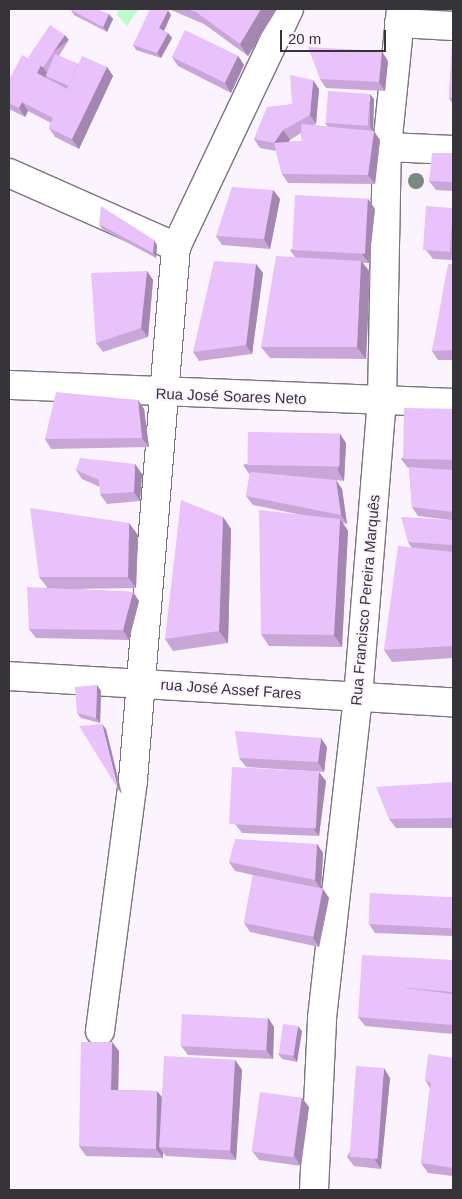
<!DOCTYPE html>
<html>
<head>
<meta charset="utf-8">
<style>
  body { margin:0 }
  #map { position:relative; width:462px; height:1199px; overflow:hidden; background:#fbf4ff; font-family:Helvetica,sans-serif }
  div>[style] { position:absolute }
  .green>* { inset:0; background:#befacb }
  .roads { filter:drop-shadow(1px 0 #7b747e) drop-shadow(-1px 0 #7b747e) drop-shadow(0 1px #7b747e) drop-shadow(0 -1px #7b747e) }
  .minor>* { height:28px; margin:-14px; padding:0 14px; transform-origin:14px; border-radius:14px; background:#fff }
  .trees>* { width:16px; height:16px; margin:-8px; border-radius:50%; background:#7a8981 }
  .wall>* { inset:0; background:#c8a6d8 }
  .shaded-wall>* { inset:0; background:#a387b0; transform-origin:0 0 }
  .building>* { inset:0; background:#e9c1fb; transform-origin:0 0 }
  span { translate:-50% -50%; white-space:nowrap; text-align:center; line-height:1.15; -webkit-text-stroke:4px #fbf4ff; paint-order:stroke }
  .street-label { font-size:15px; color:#373439 }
  .frame { position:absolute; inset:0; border:10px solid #373439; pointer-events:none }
  .scale { position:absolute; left:280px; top:30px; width:106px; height:22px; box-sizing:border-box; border:2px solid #373439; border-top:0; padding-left:6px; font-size:15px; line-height:18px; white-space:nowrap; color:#373439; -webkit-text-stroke:4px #fbf4ff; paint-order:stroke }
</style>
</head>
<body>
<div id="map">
  <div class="green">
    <i style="clip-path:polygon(119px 9px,139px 9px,127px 26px,117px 15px)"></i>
  </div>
  <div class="roads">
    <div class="minor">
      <i style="left:399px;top:23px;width:54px;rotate:3.2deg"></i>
      <i style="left:387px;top:147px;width:66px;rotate:2.6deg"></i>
      <i style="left:9px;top:173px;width:183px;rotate:23.9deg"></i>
      <i style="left:9px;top:385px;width:444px;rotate:2.3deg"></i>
      <i style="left:9px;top:676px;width:445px;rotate:3.4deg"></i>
      <i style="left:100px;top:1031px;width:253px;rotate:-82.5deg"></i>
      <i style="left:133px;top:780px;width:535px;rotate:-85.39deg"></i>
      <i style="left:176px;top:247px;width:263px;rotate:-64.6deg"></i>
      <i style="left:314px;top:1190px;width:172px;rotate:-87.3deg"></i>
      <i style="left:322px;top:1018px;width:323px;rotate:-83.6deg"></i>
      <i style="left:358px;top:697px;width:297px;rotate:-85.4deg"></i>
      <i style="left:382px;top:401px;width:254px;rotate:-88.9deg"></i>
      <i style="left:387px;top:147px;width:139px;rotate:-84.2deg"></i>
    </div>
  </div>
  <div class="trees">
    <i style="left:416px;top:181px"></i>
  </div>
  <div class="wall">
    <i style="clip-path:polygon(170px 9px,277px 9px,248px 56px,204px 24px,171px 10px)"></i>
    <i style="clip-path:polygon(71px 10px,109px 14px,113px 19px,107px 32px,74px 15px)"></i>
    <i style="clip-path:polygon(171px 15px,164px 31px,168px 33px,172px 38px,161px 58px,136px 50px,133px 45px)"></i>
    <i style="clip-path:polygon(453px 39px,453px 105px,449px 98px)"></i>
    <i style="clip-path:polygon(69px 40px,59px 56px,78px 64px,107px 67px,113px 76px,79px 149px,55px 137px,49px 128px,51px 123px,28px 111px,25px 117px,9px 109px,9px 80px,31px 60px,29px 58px)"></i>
    <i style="clip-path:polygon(238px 56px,244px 65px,231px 93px,178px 66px,172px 57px)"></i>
    <i style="clip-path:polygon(388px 61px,385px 91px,326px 88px,320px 79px)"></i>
    <i style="clip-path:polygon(evenodd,319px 89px,316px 124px,314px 125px,328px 127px,325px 123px,374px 99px,373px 131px,380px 140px,375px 184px,288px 183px,282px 174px,276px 151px,260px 148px,254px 139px,292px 104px,319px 89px,301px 133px,302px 141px,288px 142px,290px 140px,301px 133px)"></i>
    <i style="clip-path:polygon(453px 153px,453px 191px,436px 190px,429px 181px)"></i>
    <i style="clip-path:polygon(273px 190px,280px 199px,270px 249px,222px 245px,216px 236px)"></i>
    <i style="clip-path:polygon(368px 199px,375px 209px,369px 263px,363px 263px,370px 272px,366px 359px,270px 358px,261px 347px,295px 257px,290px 250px)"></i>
    <i style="clip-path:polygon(453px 208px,453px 260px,433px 259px,426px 250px)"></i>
    <i style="clip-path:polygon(99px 224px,157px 245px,156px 258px,102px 229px)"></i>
    <i style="clip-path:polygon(256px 264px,263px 273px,252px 354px,199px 361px,193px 352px)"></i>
    <i style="clip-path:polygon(453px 264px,453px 360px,438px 360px,432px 351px)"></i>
    <i style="clip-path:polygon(147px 271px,153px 280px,148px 337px,103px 352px,96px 343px)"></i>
    <i style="clip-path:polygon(138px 400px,144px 409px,149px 447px,51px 449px,45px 439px)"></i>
    <i style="clip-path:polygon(453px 409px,453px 658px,392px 662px,384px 650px,412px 548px,408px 542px,450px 520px,418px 516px,412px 507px,409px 468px,408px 468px,401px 459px)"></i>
    <i style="clip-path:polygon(340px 434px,346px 443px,344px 481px,336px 480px,342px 489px,347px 524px,343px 523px,348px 531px,342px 647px,269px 646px,261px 634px,302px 515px,253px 505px,246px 496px,250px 475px,243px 465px)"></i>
    <i style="clip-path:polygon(135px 464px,142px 474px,140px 501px,107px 504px,100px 494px,100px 487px,82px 479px,76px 470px)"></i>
    <i style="clip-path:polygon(223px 517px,231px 529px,228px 643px,173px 651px,165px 639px)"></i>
    <i style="clip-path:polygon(138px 535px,136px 588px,72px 589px,133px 592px,139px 601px,129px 640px,36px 638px,29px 629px,47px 587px,39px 577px)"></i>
    <i style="clip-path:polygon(97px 685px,101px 691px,100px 723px,81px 718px,77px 713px)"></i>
    <i style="clip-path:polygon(327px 747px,324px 772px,246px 767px,239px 758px)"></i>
    <i style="clip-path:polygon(326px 781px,319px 836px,242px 833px,235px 824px)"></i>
    <i style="clip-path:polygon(453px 782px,453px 828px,396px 828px,389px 819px)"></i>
    <i style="clip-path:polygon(317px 844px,323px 853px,321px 889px,323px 889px,329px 898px,319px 947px,250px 932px,244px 923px,253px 875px,235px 871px,229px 862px)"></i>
    <i style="clip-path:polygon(453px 897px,453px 936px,375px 933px,369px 924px)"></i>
    <i style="clip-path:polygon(453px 960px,453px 1034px,365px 1026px,358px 1017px)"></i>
    <i style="clip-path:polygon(268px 1018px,274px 1027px,273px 1059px,188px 1055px,181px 1046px)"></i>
    <i style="clip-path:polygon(302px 1031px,297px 1062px,282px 1059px,278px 1054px)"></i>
    <i style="clip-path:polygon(112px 1042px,119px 1051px,118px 1090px,157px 1091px,162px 1097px,235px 1060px,242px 1070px,236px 1160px,166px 1156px,163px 1153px,163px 1158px,86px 1156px,79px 1146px)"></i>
    <i style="clip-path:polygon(453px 1058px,453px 1176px,428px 1173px,421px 1163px,430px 1088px,425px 1080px)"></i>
    <i style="clip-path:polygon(390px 1078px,381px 1169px,354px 1166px,347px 1157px)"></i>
    <i style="clip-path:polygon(302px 1098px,309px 1107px,301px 1166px,259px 1160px,252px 1151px)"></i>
  </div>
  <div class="shaded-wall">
    <i style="clip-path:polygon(261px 9px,277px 9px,248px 56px,240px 44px)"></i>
    <i style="clip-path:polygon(168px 10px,171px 15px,163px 33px,159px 28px)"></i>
    <i style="clip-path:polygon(109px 14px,113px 19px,107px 32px,103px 27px)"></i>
    <i style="clip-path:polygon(168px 33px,172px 38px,161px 58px,157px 53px)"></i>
    <i style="left:65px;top:35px;width:6px;height:38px;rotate:51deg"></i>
    <i style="clip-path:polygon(382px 51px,388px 61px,385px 91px,379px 82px)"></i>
    <i style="clip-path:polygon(238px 56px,244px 65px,231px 93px,225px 83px)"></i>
    <i style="clip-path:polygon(41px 65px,48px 74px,44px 82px,37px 73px)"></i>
    <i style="clip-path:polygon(107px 67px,113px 76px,79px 149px,72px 139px)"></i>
    <i style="clip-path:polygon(313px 80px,319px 89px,316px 124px,310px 115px)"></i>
    <i style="clip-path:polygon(370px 94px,374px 99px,373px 132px,370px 127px)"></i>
    <i style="clip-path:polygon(22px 102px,28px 111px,25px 117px,19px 108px)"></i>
    <i style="clip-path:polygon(283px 130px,290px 140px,281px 152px,274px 143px)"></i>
    <i style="clip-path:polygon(374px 131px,380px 140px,375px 184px,368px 175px)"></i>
    <i style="clip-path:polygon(273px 190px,280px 199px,270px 249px,264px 239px)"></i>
    <i style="clip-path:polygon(368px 199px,375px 209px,369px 263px,362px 254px)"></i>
    <i style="clip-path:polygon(154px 240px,157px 245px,156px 258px,153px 253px)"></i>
    <i style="clip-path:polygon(361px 261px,370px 272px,366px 359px,357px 347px)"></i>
    <i style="clip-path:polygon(256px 264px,263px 273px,252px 354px,246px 345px)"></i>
    <i style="clip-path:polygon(147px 271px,153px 280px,148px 337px,141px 328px)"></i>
    <i style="clip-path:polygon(138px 400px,144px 409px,149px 447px,142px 438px)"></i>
    <i style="clip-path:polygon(340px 434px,346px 443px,344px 481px,338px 471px)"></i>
    <i style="clip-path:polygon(135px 464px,142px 474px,140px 501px,134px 492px)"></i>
    <i style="clip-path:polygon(336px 480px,342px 489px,347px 524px,341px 515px)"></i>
    <i style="clip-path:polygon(223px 517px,231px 529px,228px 643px,219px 631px)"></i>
    <i style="clip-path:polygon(340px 519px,348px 531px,342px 647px,334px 635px)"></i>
    <i style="clip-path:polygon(129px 523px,138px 535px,136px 588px,128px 577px)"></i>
    <i style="clip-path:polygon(133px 592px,139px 601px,129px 640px,123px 630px)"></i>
    <i style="clip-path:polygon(97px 685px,101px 691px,100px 723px,96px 718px)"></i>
    <i style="clip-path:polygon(102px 724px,106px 729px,122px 794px,118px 789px)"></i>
    <i style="clip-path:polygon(321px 738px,327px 747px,324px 772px,318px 762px)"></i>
    <i style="clip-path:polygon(319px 772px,326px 781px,319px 836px,312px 827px)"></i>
    <i style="clip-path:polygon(317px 844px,323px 853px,321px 889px,315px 880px)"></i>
    <i style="clip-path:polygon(323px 889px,329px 898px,319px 947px,313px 938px)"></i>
    <i style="clip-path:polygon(453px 1004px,453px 1027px,452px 1025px)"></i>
    <i style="clip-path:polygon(268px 1018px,274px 1027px,273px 1059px,266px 1050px)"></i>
    <i style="clip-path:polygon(298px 1026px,302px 1031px,297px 1062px,293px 1056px)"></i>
    <i style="clip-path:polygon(112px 1042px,119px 1051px,118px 1099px,111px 1090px)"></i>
    <i style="clip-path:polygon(235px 1060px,242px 1070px,236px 1160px,230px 1151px)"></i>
    <i style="clip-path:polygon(384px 1068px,390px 1078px,381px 1169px,375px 1160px)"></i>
    <i style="clip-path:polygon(157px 1091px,164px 1100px,159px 1147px,163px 1153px,163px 1158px,156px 1149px)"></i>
    <i style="clip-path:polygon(302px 1098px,309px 1107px,301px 1166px,294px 1156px)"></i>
  </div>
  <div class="building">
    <i style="clip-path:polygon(71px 9px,97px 9px,109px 14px,103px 27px,71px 10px)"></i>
    <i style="clip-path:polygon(150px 9px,165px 9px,168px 10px,159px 28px,168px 33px,157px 53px,133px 45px)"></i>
    <i style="clip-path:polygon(187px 9px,261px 9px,240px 44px,196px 12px)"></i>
    <i style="left:50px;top:25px;width:18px;height:39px;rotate:34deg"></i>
    <i style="left:185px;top:30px;width:59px;height:30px;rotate:26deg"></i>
    <i style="clip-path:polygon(452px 39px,453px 39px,453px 98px,449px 98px)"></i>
    <i style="clip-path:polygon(308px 47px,382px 51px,379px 82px,320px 79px)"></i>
    <i style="left:55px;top:54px;width:25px;height:24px;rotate:23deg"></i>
    <i style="clip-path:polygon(22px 55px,41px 65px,37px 73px,67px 89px,82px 56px,107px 67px,72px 139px,49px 128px,53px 118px,49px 116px,22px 102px,19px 108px,9px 103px,9px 80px)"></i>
    <i style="clip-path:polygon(290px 75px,313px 80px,310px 115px,283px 130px,274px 143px,254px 139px,267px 107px,292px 104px)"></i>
    <i style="left:328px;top:91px;width:42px;height:32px;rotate:4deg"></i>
    <i style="clip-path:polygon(301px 124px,374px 131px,368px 175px,282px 174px,274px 143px,302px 141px)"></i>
    <i style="clip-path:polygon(432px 153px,453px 153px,453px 182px,429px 181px)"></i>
    <i style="clip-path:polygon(232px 187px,273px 190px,264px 239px,216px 236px)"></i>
    <i style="left:295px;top:195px;width:73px;height:55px;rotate:3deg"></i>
    <i style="clip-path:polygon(101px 206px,154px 240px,153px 253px,99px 224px)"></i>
    <i style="left:426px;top:206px;width:27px;height:44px;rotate:4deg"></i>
    <i style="clip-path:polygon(276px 256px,361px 261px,357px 347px,261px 347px)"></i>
    <i style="clip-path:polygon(214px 261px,256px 264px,246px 345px,193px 352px)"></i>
    <i style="clip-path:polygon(448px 264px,453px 264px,453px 350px,432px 351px)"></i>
    <i style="clip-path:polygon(147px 271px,141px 328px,96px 343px,91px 273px)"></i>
    <i style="clip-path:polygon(56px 392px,138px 400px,142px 438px,45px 439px)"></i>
    <i style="left:404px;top:408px;width:49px;height:51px;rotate:1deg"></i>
    <i style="left:248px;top:432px;width:92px;height:33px;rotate:1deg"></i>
    <i style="clip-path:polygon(80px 458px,135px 464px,134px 492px,100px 494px,99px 480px,76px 470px)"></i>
    <i style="clip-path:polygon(409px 467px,453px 470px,453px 512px,412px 507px)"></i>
    <i style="clip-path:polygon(250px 472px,336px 480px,341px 515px,246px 496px)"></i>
    <i style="clip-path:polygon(181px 500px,223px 517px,219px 631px,165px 639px)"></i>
    <i style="clip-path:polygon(30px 508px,129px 523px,128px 577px,39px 577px)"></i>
    <i style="clip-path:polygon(259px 510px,340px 519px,334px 635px,261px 634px)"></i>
    <i style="clip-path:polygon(401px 517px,453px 520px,453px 545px,408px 542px)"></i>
    <i style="clip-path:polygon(398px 546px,453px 552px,453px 646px,384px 650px)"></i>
    <i style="clip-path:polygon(27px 587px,133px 592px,123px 630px,29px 629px)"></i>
    <i style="clip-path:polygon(97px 685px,96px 718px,77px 713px,75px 687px)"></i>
    <i style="clip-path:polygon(102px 724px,118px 789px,79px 726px)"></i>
    <i style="clip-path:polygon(235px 731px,321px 738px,318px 762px,239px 758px)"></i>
    <i style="left:232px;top:767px;width:87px;height:57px;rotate:3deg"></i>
    <i style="clip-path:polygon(453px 782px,453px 818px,389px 819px,376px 787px)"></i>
    <i style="clip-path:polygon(235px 839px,317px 844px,315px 880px,229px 862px)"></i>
    <i style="left:253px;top:875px;width:71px;height:49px;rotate:11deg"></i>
    <i style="left:370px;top:893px;width:83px;height:31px;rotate:3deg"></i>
    <i style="clip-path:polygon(362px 955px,453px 960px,453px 992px,396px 987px,453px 994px,452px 1025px,358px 1017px)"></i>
    <i style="left:182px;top:1014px;width:86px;height:32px;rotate:3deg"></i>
    <i style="left:283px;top:1024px;width:15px;height:30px;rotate:8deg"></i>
    <i style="clip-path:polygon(81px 1042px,112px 1042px,111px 1090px,157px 1091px,156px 1149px,79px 1146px)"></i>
    <i style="clip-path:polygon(428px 1054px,453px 1058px,453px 1168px,421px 1163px,431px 1083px,425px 1080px)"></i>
    <i style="left:164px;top:1056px;width:71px;height:91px;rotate:3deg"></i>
    <i style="left:356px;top:1066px;width:28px;height:91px;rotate:4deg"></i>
    <i style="left:260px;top:1092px;width:42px;height:60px;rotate:8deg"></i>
  </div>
  <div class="street-label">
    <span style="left:231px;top:396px;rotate:2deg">Rua José Soares Neto</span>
    <span style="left:365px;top:600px;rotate:-85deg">Rua Francisco Pereira Marquês</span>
    <span style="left:231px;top:689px;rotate:4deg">rua José Assef Fares</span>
  </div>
  <div class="frame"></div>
  <div class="scale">20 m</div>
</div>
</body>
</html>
